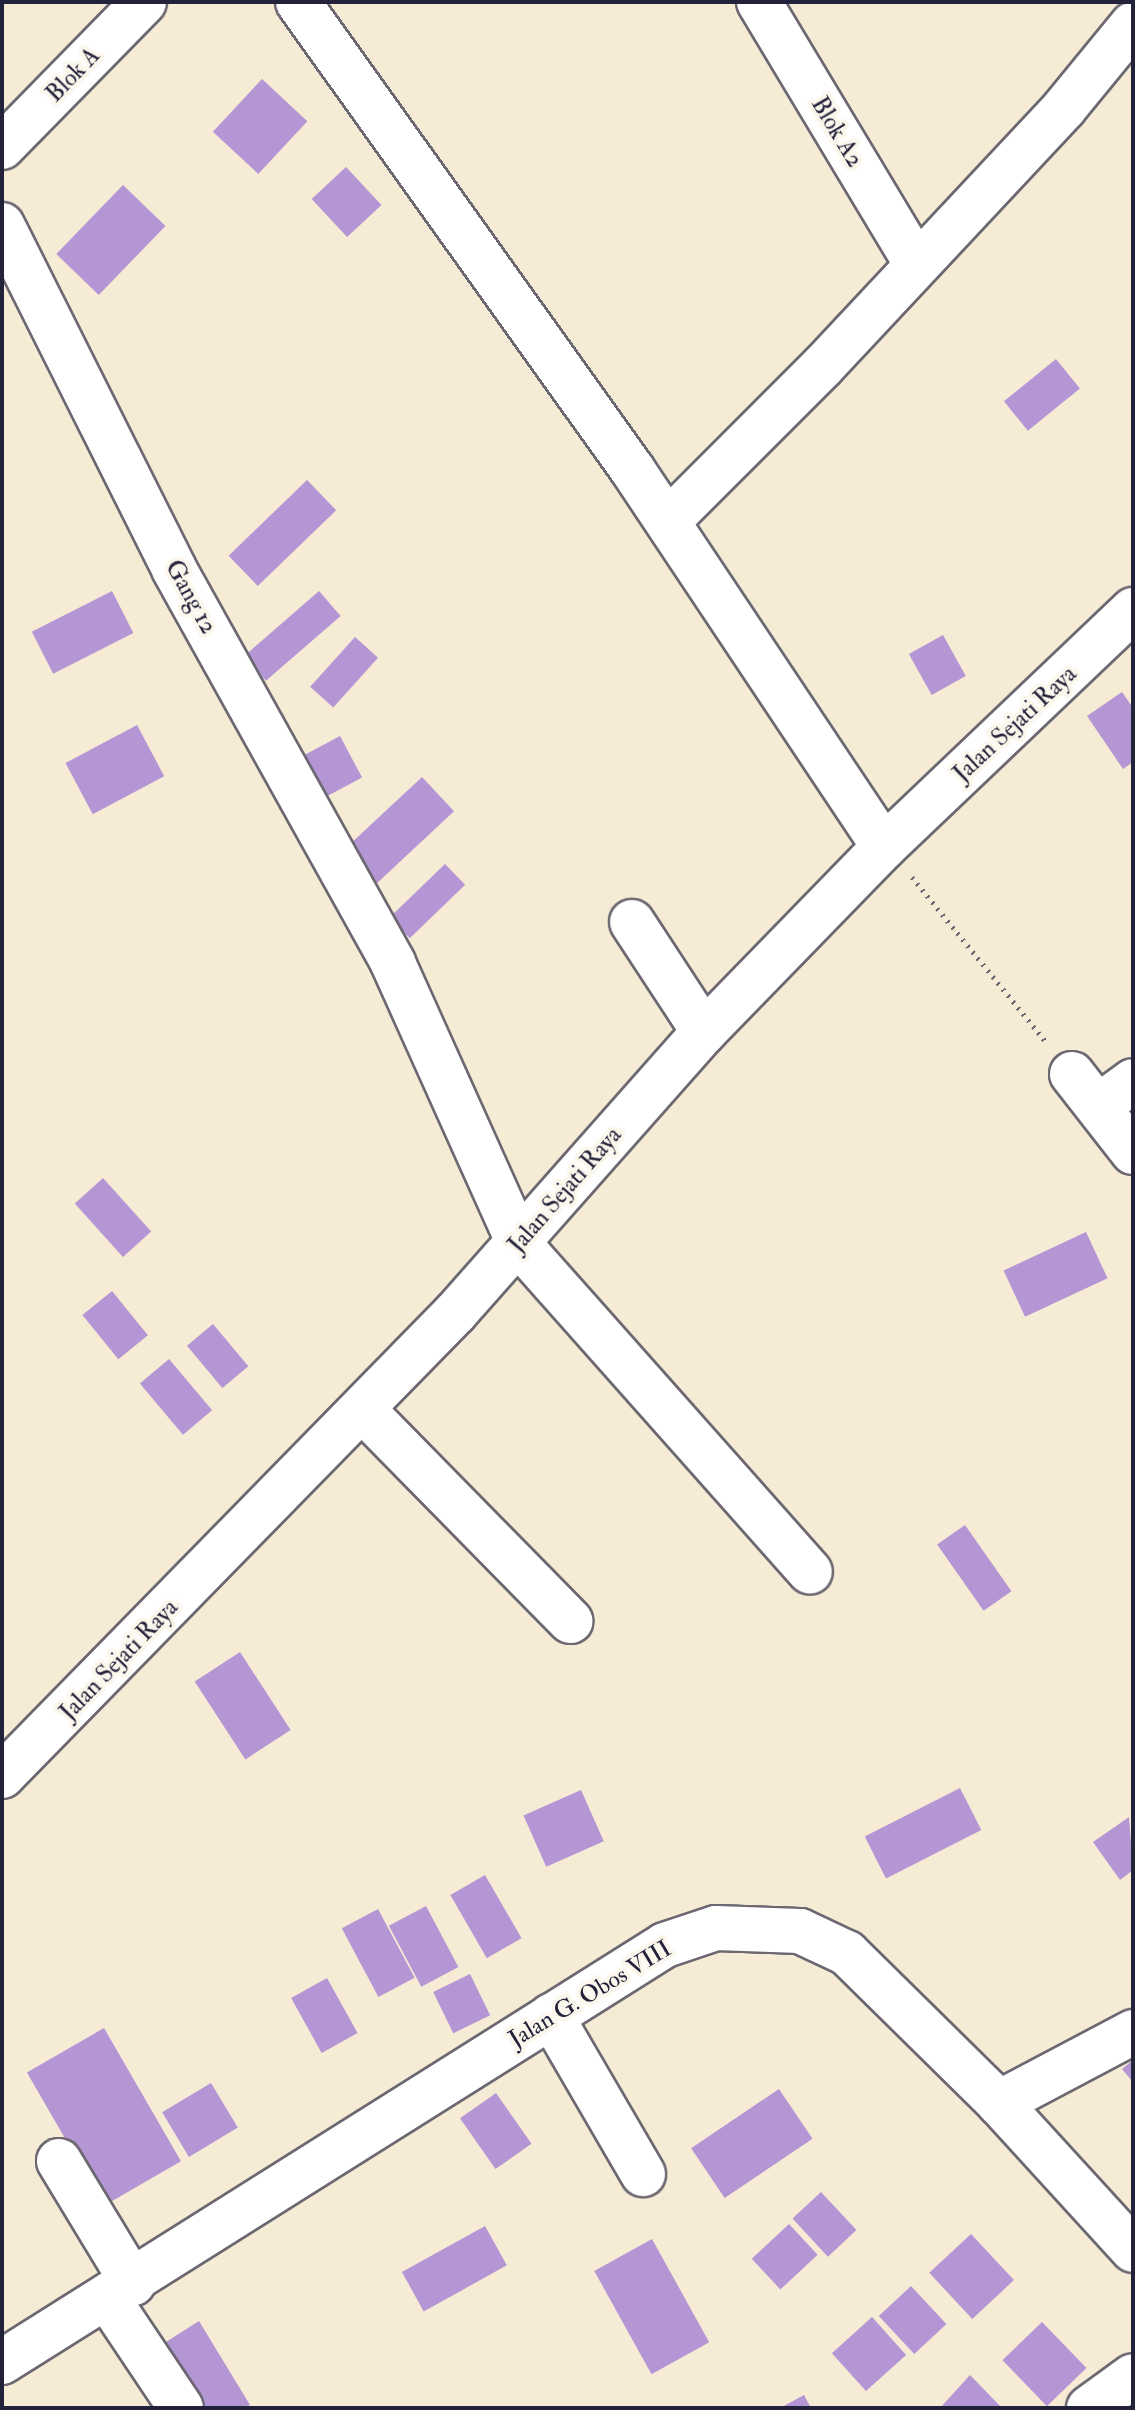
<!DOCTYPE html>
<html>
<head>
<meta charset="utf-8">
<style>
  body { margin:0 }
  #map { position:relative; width:1135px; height:2410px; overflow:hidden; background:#f6ebd5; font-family:"IM FELL Double Pica",serif }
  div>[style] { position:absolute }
  .building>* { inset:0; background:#b496d5; transform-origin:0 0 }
  .path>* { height:5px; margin-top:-2.5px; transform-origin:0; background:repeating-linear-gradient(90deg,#6c6871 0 2px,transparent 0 8px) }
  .roads { filter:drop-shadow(2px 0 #6c6871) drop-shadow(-2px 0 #6c6871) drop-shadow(0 2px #6c6871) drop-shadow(0 -2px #6c6871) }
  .minor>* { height:44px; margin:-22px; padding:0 22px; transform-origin:22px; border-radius:22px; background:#fff }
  span { translate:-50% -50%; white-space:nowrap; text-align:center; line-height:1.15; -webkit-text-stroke:8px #fbf7ec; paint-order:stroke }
  .street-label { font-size:24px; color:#22223b }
  .frame { position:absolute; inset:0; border:4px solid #22223b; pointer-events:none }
</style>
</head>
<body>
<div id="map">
  <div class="building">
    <i style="left:262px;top:79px;width:62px;height:72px;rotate:43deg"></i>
    <i style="left:346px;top:167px;width:52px;height:47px;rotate:47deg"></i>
    <i style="left:123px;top:185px;width:59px;height:96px;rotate:44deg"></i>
    <i style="left:1056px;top:359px;width:38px;height:67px;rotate:51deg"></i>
    <i style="left:307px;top:480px;width:42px;height:109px;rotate:46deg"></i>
    <i style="left:112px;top:591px;width:47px;height:90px;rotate:63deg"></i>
    <i style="left:319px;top:591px;width:33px;height:99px;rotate:49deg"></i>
    <i style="left:943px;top:635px;width:47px;height:39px;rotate:61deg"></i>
    <i style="left:355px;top:637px;width:31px;height:67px;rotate:42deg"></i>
    <i style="clip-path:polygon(1122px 692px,1133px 708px,1133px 762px,1123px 769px,1087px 716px)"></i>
    <i style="left:137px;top:725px;width:58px;height:81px;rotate:62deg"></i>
    <i style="left:340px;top:736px;width:47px;height:43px;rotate:62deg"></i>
    <i style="left:422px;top:777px;width:47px;height:107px;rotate:47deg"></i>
    <i style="left:445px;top:864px;width:29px;height:77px;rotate:46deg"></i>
    <i style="left:103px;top:1178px;width:72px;height:38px;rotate:48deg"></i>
    <i style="left:1086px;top:1232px;width:51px;height:91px;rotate:65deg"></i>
    <i style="left:112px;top:1291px;width:57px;height:38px;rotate:51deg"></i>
    <i style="left:213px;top:1324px;width:55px;height:34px;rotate:50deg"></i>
    <i style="left:169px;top:1359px;width:67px;height:38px;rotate:50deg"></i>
    <i style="left:965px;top:1525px;width:81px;height:34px;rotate:55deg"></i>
    <i style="left:240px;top:1652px;width:93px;height:54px;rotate:57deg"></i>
    <i style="left:960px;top:1788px;width:47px;height:107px;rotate:63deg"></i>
    <i style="left:581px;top:1790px;width:56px;height:63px;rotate:66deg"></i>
    <i style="clip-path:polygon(1129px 1817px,1133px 1870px,1120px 1880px,1093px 1842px)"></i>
    <i style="left:485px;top:1875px;width:73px;height:40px;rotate:60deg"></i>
    <i style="left:426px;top:1906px;width:69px;height:42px;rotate:62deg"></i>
    <i style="left:378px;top:1909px;width:78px;height:41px;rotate:62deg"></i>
    <i style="left:470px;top:1974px;width:46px;height:41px;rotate:64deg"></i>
    <i style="left:327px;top:1978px;width:63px;height:41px;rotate:61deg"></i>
    <i style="left:104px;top:2028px;width:154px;height:89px;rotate:60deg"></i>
    <i style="clip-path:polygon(1133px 2060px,1133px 2082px,1122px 2069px)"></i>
    <i style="left:211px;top:2083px;width:52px;height:57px;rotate:59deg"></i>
    <i style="left:779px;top:2089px;width:60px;height:106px;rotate:56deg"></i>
    <i style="left:496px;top:2093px;width:62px;height:44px;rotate:55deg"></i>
    <i style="left:821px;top:2192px;width:52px;height:39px;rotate:47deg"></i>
    <i style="left:789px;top:2224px;width:42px;height:51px;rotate:47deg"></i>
    <i style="left:485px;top:2226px;width:45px;height:95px;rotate:61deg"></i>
    <i style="left:971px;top:2234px;width:63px;height:57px;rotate:47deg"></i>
    <i style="left:652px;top:2239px;width:118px;height:66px;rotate:61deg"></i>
    <i style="left:911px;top:2286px;width:52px;height:44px;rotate:47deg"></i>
    <i style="left:872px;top:2317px;width:51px;height:54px;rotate:48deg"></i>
    <i style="clip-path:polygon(199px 2321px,250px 2405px,244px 2408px,195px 2408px,158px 2347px)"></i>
    <i style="left:1042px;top:2322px;width:64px;height:55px;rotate:46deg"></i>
    <i style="clip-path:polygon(970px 2375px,1002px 2408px,940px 2408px)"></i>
    <i style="clip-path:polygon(804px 2395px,811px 2408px,780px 2408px)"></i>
  </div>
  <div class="path">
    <i style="left:912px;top:877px;width:214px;rotate:50.9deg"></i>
  </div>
  <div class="roads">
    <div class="minor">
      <i style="left:298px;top:2px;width:574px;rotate:54.43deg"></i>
      <i style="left:632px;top:469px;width:454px;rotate:56.3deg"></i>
      <i style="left:759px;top:2px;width:303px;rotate:59deg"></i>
      <i style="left:2px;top:147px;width:203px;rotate:-45.6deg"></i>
      <i style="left:2px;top:225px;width:385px;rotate:63.4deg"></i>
      <i style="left:174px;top:569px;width:451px;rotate:60.9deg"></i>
      <i style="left:393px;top:963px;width:308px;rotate:65.8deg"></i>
      <i style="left:519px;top:1244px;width:438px;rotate:48.4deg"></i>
      <i style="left:668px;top:521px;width:219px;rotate:-45deg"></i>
      <i style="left:823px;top:366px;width:354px;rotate:-46.9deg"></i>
      <i style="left:1065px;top:107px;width:107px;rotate:-50.7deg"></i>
      <i style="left:632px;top:922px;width:131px;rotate:56.8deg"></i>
      <i style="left:1072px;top:1074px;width:99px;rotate:52deg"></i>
      <i style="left:1099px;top:1106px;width:42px;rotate:-36.3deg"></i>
      <i style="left:363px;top:1410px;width:296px;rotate:45.5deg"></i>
      <i style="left:2px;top:1776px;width:649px;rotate:-45.62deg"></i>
      <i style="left:456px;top:1312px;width:374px;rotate:-48.5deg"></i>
      <i style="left:704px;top:1032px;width:258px;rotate:-45.8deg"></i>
      <i style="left:884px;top:847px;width:344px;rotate:-43.6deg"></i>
      <i style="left:551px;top:2016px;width:183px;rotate:59.8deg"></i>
      <i style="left:999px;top:2103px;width:152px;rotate:-27.9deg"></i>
      <i style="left:59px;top:2161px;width:143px;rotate:58.8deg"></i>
      <i style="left:108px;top:2299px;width:131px;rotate:56.2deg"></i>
      <i style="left:2px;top:2362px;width:783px;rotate:-32.17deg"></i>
      <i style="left:665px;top:1945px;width:54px;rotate:-18.4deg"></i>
      <i style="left:716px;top:1928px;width:84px;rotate:2deg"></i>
      <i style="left:800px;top:1931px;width:52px;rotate:25.1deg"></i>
      <i style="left:847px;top:1953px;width:214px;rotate:44.6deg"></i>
      <i style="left:999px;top:2103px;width:199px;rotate:47.6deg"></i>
      <i style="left:1089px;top:2408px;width:54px;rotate:-36deg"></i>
    </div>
  </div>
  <div class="street-label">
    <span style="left:73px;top:75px;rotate:-46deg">Blok A</span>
    <span style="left:837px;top:132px;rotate:59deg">Blok A2</span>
    <span style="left:191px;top:597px;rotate:61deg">Gang 12</span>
    <span style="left:1015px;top:724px;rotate:-43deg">Jalan Sejati Raya</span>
    <span style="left:565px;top:1190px;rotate:-49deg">Jalan Sejati Raya</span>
    <span style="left:119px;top:1660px;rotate:-46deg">Jalan Sejati Raya</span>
    <span style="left:590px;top:1994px;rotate:-31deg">Jalan G. Obos VIII</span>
  </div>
  <div class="frame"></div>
</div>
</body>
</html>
